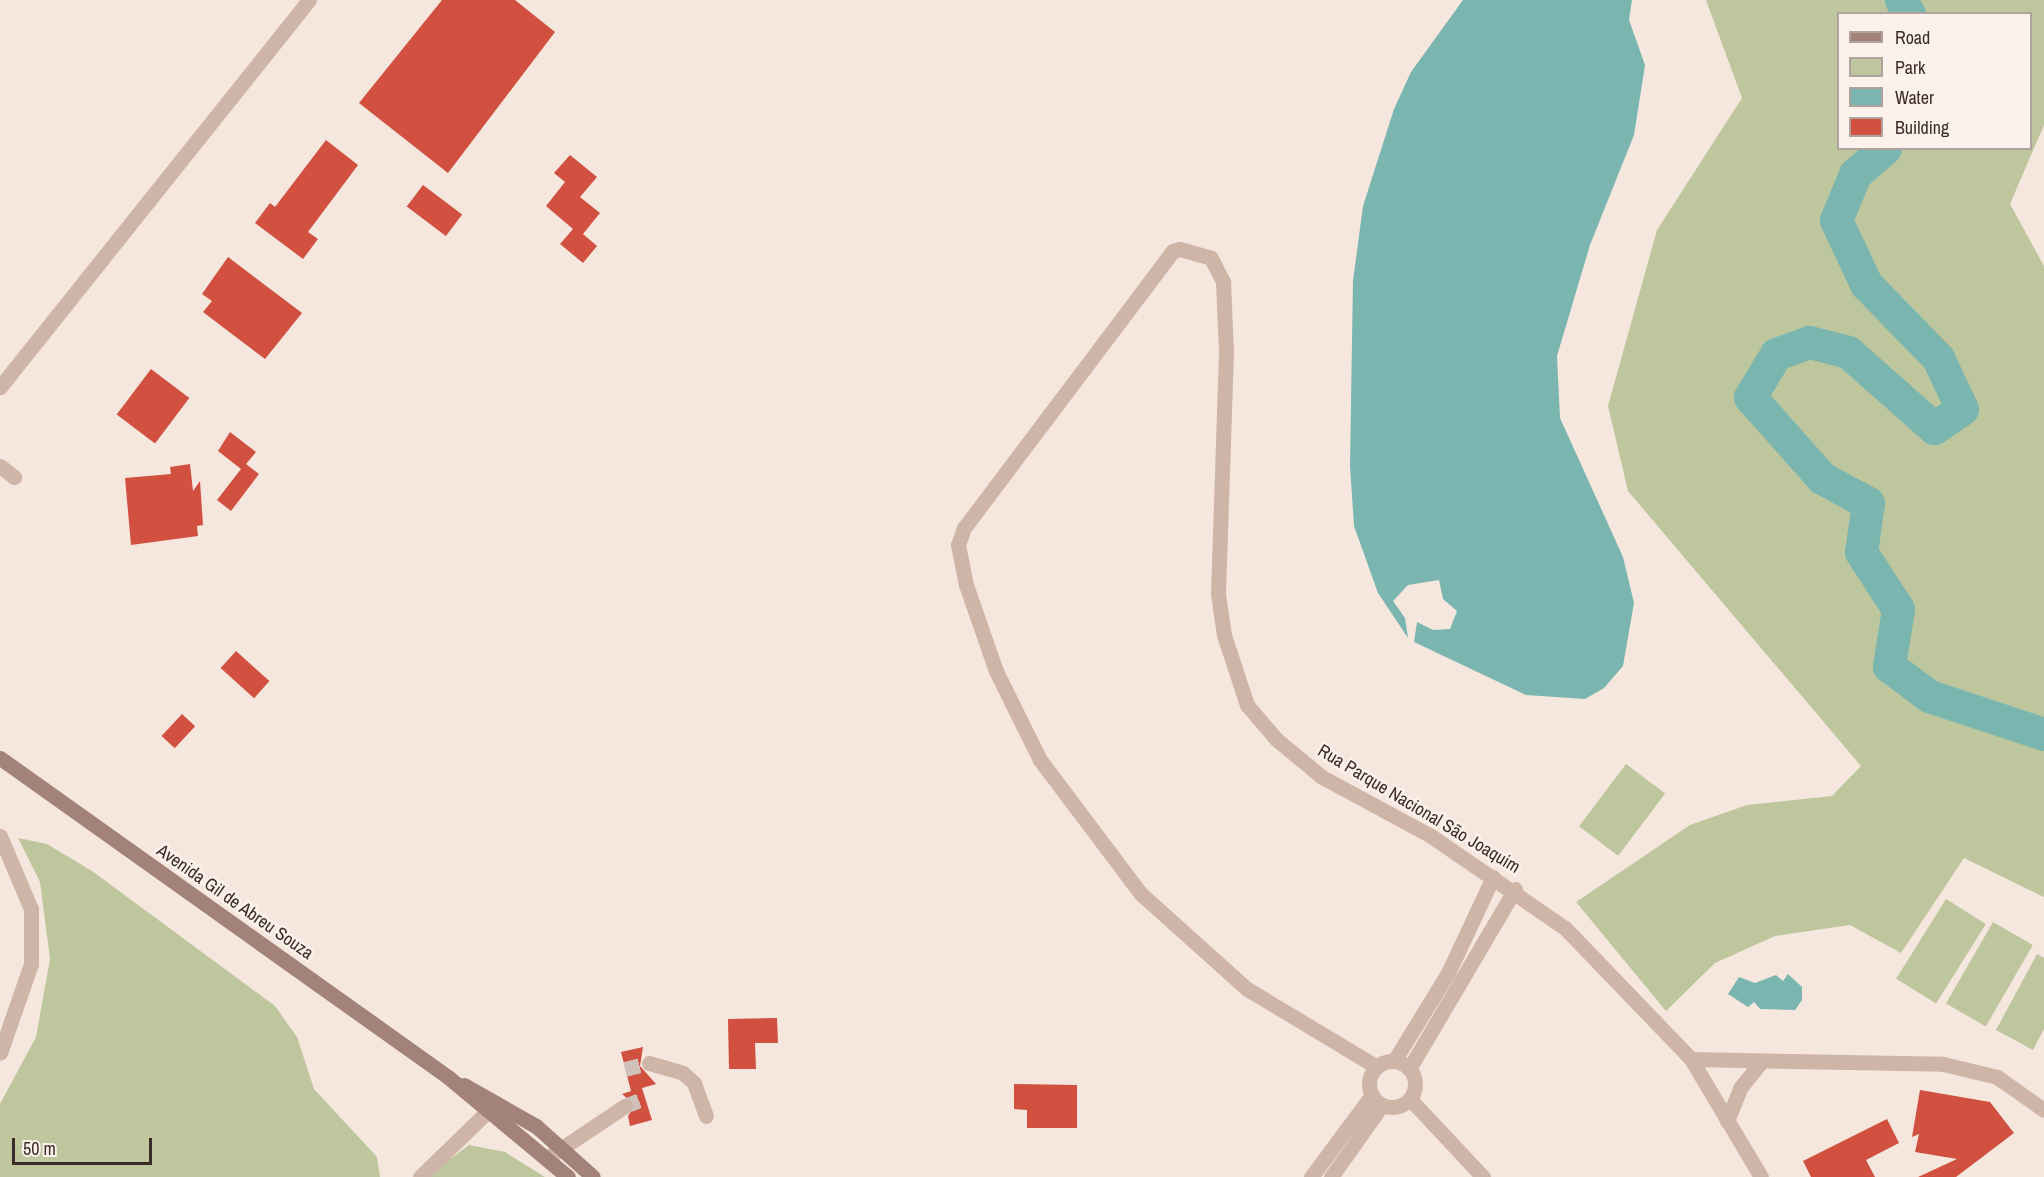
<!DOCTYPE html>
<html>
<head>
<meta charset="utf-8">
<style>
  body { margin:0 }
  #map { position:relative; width:2044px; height:1177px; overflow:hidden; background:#f5e7de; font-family:"Archivo Narrow",sans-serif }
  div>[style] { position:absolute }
  .green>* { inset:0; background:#bdc69c; transform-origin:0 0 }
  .water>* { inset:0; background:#7ab5b0 }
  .river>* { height:33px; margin:-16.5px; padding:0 16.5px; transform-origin:16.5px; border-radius:16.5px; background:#7ab5b0 }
  .building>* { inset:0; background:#d15040; transform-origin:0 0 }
  .street-tunnel>* { height:15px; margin-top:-7.5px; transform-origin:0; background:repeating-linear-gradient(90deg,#d0c2ba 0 15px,transparent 0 23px) }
  .street>* { height:15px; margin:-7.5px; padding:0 7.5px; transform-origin:7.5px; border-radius:7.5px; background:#cfb5a8 }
  .street>.ring { margin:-7.5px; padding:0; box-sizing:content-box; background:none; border:15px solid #cfb5a8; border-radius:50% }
  .secondary>* { height:15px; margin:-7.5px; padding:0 7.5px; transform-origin:7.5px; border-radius:7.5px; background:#a38379 }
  span { translate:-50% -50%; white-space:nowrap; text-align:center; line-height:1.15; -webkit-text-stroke:5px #fcf2eb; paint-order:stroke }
  .street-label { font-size:18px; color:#3b2c29 }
  .legend { position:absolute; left:1837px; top:12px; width:195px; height:138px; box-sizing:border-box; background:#fcf2eb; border:2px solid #afa39d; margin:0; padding:8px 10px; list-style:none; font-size:18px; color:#3b2c29 }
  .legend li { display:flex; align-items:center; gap:12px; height:30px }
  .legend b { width:30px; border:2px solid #afa39d }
  .scale { position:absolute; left:12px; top:1138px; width:140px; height:27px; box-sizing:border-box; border:3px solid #3b2c29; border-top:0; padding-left:8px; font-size:18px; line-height:21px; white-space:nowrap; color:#3b2c29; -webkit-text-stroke:4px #fcf2eb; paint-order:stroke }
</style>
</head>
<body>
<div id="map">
  <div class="green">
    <i style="clip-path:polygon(evenodd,1706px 0,2044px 0,2044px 125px,2010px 204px,2044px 266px,2044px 897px,1964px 858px,1901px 953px,1850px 925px,1775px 936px,1715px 963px,1666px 1011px,1576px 902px,1690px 825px,1747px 805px,1832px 796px,1861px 766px,1628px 491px,1608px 406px,1657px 230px,1742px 98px,1706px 0,1838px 14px,2030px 14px,2030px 148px,1838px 148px,1838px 14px)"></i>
    <i style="left:1626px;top:764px;width:49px;height:78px;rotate:37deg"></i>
    <i style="clip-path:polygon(18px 838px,47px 844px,92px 871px,275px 1006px,297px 1037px,314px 1089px,377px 1157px,380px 1177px,0 1177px,0 1104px,36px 1037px,50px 959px,40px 882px)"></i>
    <i style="left:1946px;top:899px;width:47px;height:94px;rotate:32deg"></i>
    <i style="left:1993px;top:922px;width:46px;height:94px;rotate:30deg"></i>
    <i style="clip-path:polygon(2037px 954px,2044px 958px,2044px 1029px,2033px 1050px,1996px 1030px)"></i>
    <i style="clip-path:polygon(469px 1145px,505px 1152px,545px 1177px,426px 1177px)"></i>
  </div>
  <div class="water">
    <i style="clip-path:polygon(1463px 0,1632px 0,1629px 20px,1645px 65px,1634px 135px,1590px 245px,1557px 356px,1560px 418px,1623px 557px,1634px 603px,1623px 666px,1604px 688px,1585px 699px,1526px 695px,1414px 642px,1417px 622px,1433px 630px,1450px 629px,1457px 611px,1443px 599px,1439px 580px,1408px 585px,1393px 601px,1405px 618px,1408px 638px,1378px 593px,1354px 526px,1350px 466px,1353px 281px,1363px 206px,1394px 109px,1411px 72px)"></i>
    <i style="clip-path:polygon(1788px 974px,1802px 987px,1802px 1000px,1795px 1010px,1760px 1009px,1754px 1002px,1748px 1007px,1728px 994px,1739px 977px,1755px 983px,1776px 975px,1783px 981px)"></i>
  </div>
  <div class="river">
    <i style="left:1901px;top:0;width:16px;rotate:60deg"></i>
    <i style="left:1885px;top:148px;width:40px;rotate:139deg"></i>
    <i style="left:1855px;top:174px;width:50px;rotate:112.4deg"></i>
    <i style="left:1836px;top:220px;width:71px;rotate:64.9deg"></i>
    <i style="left:1866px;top:284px;width:103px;rotate:45.8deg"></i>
    <i style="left:1938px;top:358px;width:56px;rotate:64.8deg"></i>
    <i style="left:1962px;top:409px;width:34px;rotate:146deg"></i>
    <i style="left:1934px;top:428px;width:115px;rotate:-138.5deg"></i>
    <i style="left:1848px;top:352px;width:40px;rotate:-165.6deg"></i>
    <i style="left:1809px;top:342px;width:35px;rotate:160deg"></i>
    <i style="left:1776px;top:354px;width:50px;rotate:121.2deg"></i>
    <i style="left:1750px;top:397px;width:108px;rotate:48.4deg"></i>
    <i style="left:1822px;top:478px;width:52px;rotate:28.5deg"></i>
    <i style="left:1868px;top:503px;width:49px;rotate:98.1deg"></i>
    <i style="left:1861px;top:552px;width:68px;rotate:57deg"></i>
    <i style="left:1898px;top:609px;width:58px;rotate:99deg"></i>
    <i style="left:1889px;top:666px;width:50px;rotate:36.9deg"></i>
    <i style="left:1929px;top:696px;width:121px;rotate:18.3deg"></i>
  </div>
  <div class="building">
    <i style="clip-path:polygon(442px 0,515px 0,555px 32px,448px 173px,359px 103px)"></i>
    <i style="clip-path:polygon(326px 140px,358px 165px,308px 232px,318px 239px,303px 259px,255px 223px,270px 203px,275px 207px)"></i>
    <i style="clip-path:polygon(570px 155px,597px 177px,580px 197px,600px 213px,583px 234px,597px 246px,583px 263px,560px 244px,573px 229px,546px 206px,565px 182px,554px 173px)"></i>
    <i style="left:423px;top:185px;width:49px;height:27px;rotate:37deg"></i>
    <i style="clip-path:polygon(228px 257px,302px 313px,265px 359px,203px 312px,212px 301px,202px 294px)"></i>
    <i style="left:151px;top:369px;width:48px;height:57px;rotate:37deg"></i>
    <i style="clip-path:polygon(230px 432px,256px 452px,246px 464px,259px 474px,231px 511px,217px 500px,241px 469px,218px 451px)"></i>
    <i style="clip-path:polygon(190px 464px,193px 491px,200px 481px,203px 525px,197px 526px,198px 536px,131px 545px,125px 478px,171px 474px,170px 467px)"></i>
    <i style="left:236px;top:651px;width:45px;height:23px;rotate:42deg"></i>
    <i style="left:182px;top:714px;width:18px;height:30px;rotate:43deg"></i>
    <i style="clip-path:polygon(777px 1018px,778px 1043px,755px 1043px,756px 1069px,729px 1069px,728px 1019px)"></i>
    <i style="clip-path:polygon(643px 1047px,640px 1066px,656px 1084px,642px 1088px,652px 1120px,630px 1126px,628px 1116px,635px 1105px,622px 1094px,631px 1091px,621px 1052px)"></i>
    <i style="clip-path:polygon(1014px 1084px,1077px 1085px,1077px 1128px,1027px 1128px,1027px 1110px,1014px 1109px)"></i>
    <i style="clip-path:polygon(1920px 1090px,1990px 1102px,2014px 1133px,1956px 1177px,1918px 1177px,1957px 1159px,1915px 1152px,1919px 1134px,1912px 1137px)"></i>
    <i style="clip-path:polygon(1887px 1119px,1899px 1143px,1866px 1160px,1875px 1177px,1811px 1177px,1803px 1161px)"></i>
  </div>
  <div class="street-tunnel">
    <i style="left:625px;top:1069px;width:25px;rotate:-14deg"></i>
    <i style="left:625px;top:1106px;width:22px;rotate:-21deg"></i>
  </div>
  <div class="street">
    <i style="left:0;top:387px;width:495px;rotate:-51.4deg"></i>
    <i style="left:0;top:466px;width:18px;rotate:38deg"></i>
    <i style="left:0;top:836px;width:79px;rotate:67deg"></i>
    <i style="left:31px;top:909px;width:55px;rotate:90deg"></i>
    <i style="left:31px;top:964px;width:94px;rotate:109.2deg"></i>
    <i style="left:1691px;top:1059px;width:252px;rotate:1.1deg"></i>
    <i style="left:1943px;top:1064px;width:56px;rotate:13.5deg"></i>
    <i style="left:1997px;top:1077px;width:57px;rotate:35.1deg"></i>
    <i style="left:1394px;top:1061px;width:103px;rotate:-58.5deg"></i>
    <i style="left:1448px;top:973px;width:106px;rotate:-64.9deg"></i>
    <i class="ring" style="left:1369px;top:1061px;width:31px;height:31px"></i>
    <i style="left:649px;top:1063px;width:35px;rotate:16deg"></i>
    <i style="left:683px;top:1073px;width:15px;rotate:42deg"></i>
    <i style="left:694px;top:1083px;width:35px;rotate:70deg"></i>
    <i style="left:1377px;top:1067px;width:152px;rotate:-149deg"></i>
    <i style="left:1247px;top:989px;width:142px;rotate:-138.1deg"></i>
    <i style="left:1141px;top:894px;width:168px;rotate:-127deg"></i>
    <i style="left:1040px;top:760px;width:99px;rotate:-116.3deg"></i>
    <i style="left:996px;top:671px;width:91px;rotate:-109.2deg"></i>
    <i style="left:966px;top:585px;width:41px;rotate:-101.3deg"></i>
    <i style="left:958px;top:545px;width:18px;rotate:-71deg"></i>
    <i style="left:964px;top:528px;width:347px;rotate:-53deg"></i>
    <i style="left:1173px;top:251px;width:7px;rotate:-16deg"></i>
    <i style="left:1180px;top:249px;width:32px;rotate:16deg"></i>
    <i style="left:1211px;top:258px;width:27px;rotate:63deg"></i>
    <i style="left:1223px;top:282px;width:70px;rotate:87.5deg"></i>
    <i style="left:1226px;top:352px;width:242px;rotate:91.9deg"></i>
    <i style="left:1218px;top:594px;width:41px;rotate:81.7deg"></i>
    <i style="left:1224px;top:635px;width:74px;rotate:71.8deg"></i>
    <i style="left:1247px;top:705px;width:45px;rotate:49.5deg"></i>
    <i style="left:1276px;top:739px;width:60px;rotate:39.6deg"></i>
    <i style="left:1322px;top:777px;width:124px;rotate:28.4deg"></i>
    <i style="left:1431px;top:836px;width:163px;rotate:34.5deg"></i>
    <i style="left:1565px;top:928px;width:182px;rotate:46.1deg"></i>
    <i style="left:1691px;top:1059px;width:137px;rotate:59.3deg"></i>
    <i style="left:1409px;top:1069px;width:209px;rotate:-59.5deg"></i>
    <i style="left:1410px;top:1099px;width:107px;rotate:46.9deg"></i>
    <i style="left:1727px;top:1121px;width:35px;rotate:-68deg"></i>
    <i style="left:1740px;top:1088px;width:33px;rotate:-51deg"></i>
    <i style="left:547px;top:1158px;width:94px;rotate:-33.7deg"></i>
    <i style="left:420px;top:1177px;width:106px;rotate:-44.2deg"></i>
    <i style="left:1311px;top:1177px;width:102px;rotate:-53.4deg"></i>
    <i style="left:1331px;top:1177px;width:88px;rotate:-54.7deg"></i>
  </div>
  <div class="secondary">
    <i style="left:0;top:758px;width:550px;rotate:35.45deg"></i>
    <i style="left:448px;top:1077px;width:156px;rotate:39.8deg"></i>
    <i style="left:464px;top:1085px;width:83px;rotate:29.7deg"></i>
    <i style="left:536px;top:1126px;width:76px;rotate:41.8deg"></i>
  </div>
  <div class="street-label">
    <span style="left:1419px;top:809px;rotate:31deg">Rua Parque Nacional São Joaquim</span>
    <span style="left:235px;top:902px;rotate:35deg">Avenida Gil de Abreu Souza</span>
  </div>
  <ul class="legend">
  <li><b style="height:8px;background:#a38379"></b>Road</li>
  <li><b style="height:16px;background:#bdc69c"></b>Park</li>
  <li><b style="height:16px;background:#7ab5b0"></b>Water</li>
  <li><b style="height:16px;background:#d15040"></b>Building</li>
  </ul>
  <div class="scale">50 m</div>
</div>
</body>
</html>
